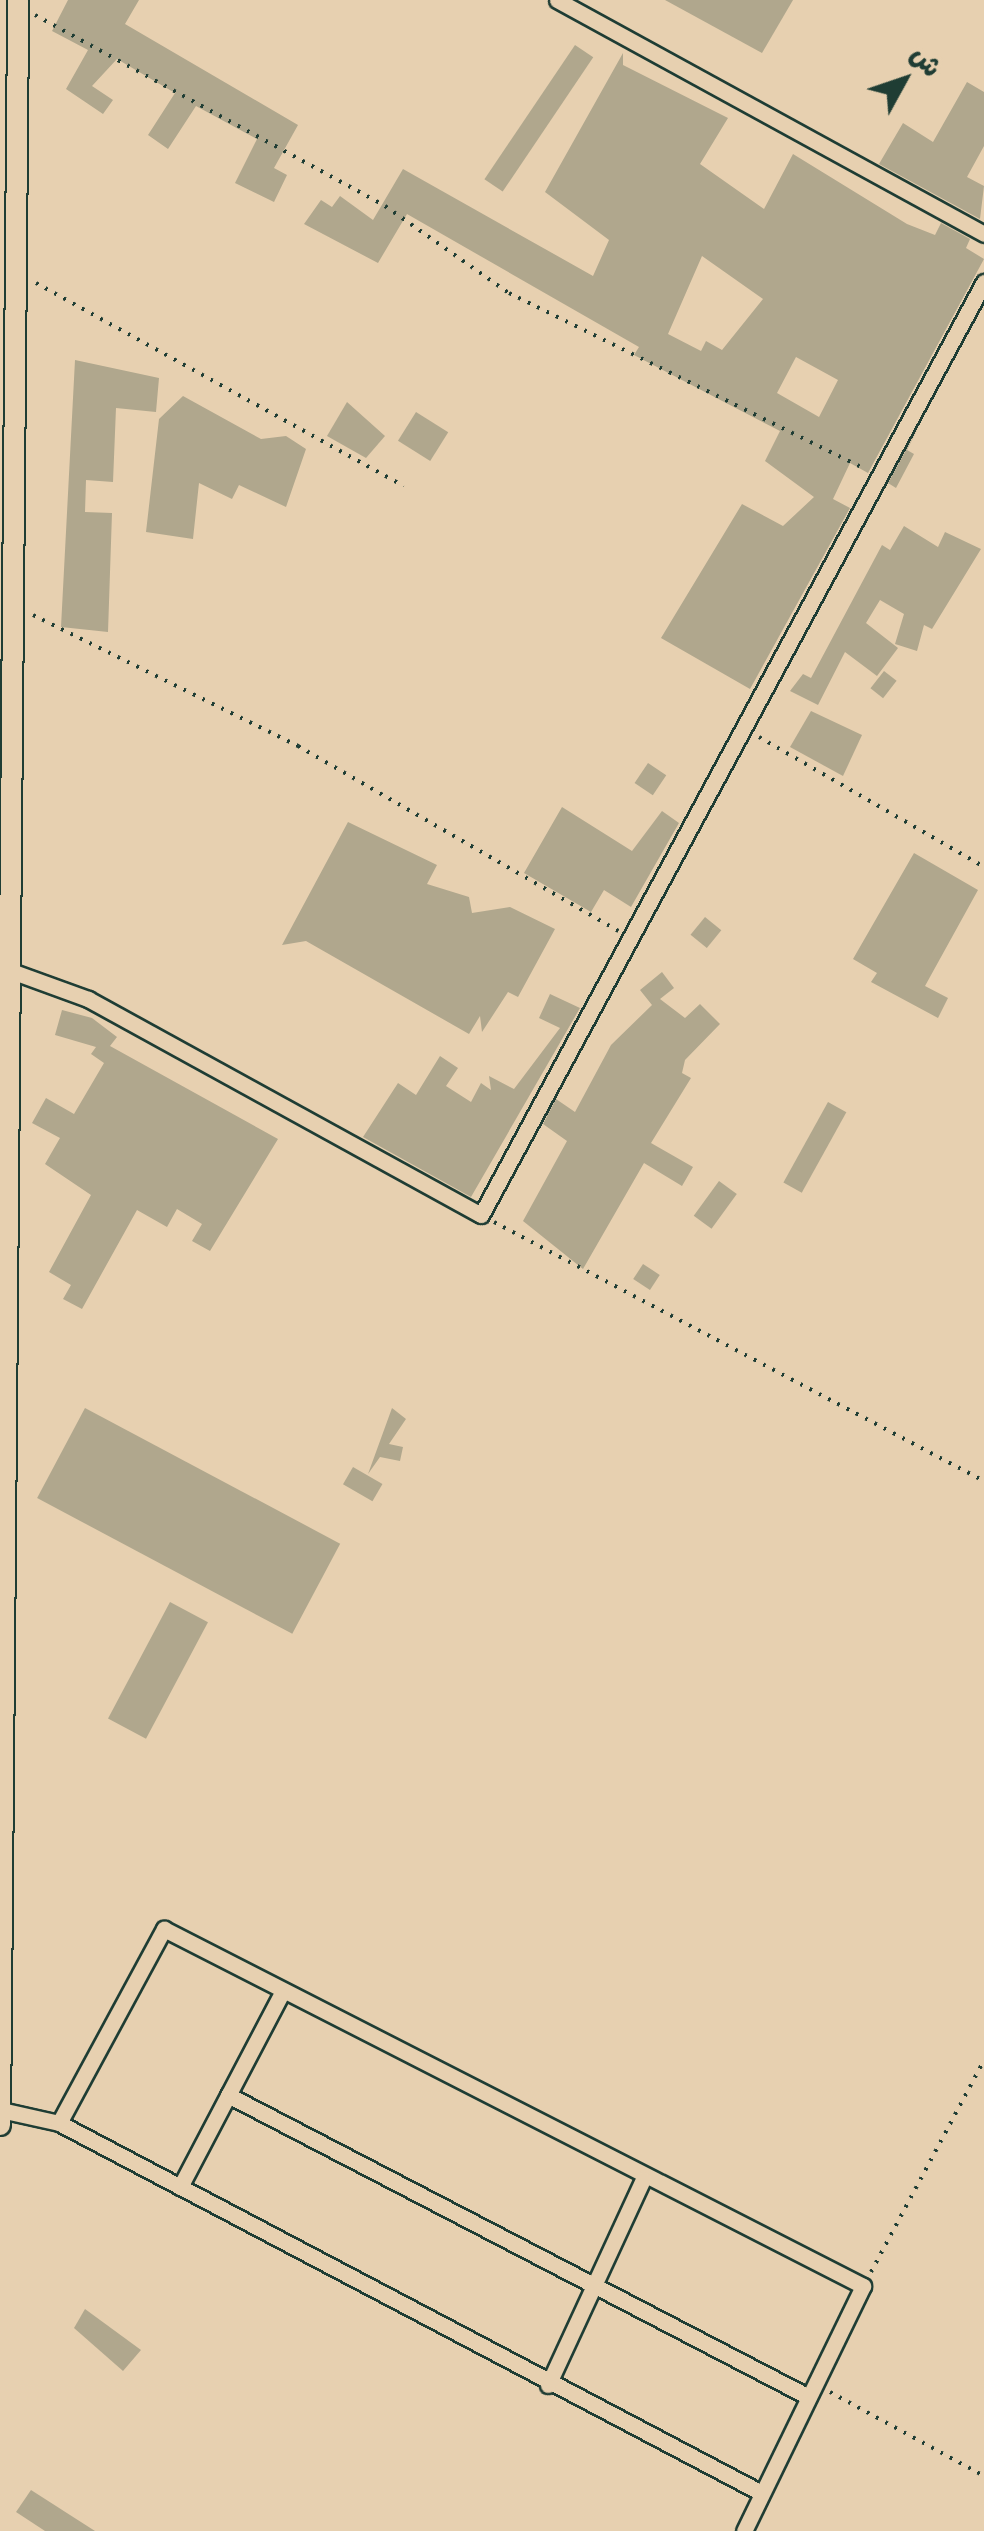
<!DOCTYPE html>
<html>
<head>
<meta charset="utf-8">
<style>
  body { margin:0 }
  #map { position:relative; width:984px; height:2531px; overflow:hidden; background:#e7d0b0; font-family:"Shantell Sans","Playpen Sans Arabic",sans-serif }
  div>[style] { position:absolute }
  .building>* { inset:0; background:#b0a78d; transform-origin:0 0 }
  .path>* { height:4px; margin-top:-2px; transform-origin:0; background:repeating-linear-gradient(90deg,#1f3d34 0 2.5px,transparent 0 10.5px) }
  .roads { filter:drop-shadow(2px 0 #1f3d34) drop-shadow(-2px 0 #1f3d34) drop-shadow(0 2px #1f3d34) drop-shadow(0 -2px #1f3d34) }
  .street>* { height:15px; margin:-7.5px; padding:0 7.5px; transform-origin:7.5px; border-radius:7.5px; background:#e7d0b0 }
  .secondary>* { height:20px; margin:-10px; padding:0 10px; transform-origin:10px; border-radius:10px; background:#e7d0b0 }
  span { translate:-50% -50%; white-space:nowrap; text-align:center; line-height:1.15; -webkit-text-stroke:8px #e7d0b0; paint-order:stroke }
  .north { position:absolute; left:854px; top:30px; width:100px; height:100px; -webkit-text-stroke:8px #e7d0b0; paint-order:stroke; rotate:50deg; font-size:28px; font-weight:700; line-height:40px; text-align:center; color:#1f3d34 }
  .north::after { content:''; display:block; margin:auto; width:35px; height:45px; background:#1f3d34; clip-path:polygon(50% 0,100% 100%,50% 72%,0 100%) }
</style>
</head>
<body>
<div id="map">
  <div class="building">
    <i style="clip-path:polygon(68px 0,139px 0,125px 24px,298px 125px,274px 168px,287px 175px,274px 202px,235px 183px,257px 139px,196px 106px,168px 149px,148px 135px,175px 93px,117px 59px,92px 86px,113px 100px,103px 114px,66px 89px,88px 50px,52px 31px)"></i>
    <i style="clip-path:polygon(665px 0,793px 0,762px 53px)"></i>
    <i style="left:575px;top:45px;width:22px;height:162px;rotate:34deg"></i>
    <i style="clip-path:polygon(evenodd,623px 53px,623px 65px,728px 118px,700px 164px,764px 209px,793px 154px,907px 224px,935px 235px,941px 223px,970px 239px,966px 248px,984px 259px,868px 473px,850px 463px,833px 499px,850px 508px,750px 689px,661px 638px,742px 504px,783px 526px,814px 497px,765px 461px,780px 431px,634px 355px,639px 347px,407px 214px,378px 263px,304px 224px,321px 200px,332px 207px,340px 196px,373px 220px,403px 169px,593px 276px,609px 240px,545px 192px,623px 53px,702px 256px,763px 299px,722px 350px,706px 341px,701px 351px,668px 334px,702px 256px,623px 53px,796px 357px,838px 380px,819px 417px,777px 393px,796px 357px)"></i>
    <i style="clip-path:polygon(967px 82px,984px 92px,984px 146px,967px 177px,984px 186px,980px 219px,879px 164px,903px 123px,933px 142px)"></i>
    <i style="clip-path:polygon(75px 360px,159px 378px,156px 412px,116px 408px,113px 482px,86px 480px,85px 512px,112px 513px,108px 632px,61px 627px)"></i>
    <i style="clip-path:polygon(183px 396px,261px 439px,286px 436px,306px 449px,286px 507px,239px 485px,232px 499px,199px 483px,193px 539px,146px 532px,159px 419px)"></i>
    <i style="clip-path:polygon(347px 402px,385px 436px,366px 458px,327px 436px)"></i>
    <i style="left:416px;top:412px;width:38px;height:34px;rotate:32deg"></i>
    <i style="clip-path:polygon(919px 426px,907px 450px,914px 454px,896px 488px,888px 483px)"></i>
    <i style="clip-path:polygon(904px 526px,938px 547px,945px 532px,981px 549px,932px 629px,924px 625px,917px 651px,895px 644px,904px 614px,880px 600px,866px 623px,898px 648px,877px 676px,845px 652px,818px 705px,790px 691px,803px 674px,811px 678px,882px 545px,890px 550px)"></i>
    <i style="left:884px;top:671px;width:16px;height:22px;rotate:38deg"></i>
    <i style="clip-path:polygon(811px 711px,862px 735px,843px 776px,790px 747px)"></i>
    <i style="left:648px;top:763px;width:22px;height:24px;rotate:34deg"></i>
    <i style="clip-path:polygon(562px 807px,632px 851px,662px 811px,679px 823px,631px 907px,604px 890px,591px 912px,524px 873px)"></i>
    <i style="clip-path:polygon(348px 822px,437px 865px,427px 884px,469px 897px,472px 913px,510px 907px,555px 929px,518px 997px,508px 992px,482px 1032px,480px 1016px,469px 1034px,306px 941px,282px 945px)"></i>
    <i style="clip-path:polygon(914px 853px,978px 890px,925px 986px,948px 998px,938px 1018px,871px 982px,877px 973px,853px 959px)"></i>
    <i style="left:705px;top:917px;width:21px;height:23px;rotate:39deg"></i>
    <i style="clip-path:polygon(662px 972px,674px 988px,660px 999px,685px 1018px,700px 1004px,720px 1024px,685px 1060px,682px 1073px,691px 1078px,651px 1143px,693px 1167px,682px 1186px,644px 1163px,583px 1269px,523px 1221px,567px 1141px,543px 1124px,556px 1099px,575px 1112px,611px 1045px,652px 1005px,640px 990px)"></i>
    <i style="clip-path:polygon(550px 994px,580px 1008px,471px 1197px,363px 1137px,398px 1083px,416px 1095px,440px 1056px,458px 1068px,446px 1086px,471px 1102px,481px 1083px,491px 1090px,489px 1076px,514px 1089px,560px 1028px,539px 1018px)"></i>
    <i style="clip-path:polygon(62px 1010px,92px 1018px,117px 1037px,110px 1046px,278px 1139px,210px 1251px,192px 1241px,202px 1224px,177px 1209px,167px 1227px,137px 1210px,82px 1309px,63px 1299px,71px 1285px,49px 1272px,91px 1195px,45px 1164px,60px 1138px,32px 1123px,46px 1098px,74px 1114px,104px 1063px,91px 1054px,96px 1047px,55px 1035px)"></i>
    <i style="left:828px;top:1102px;width:21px;height:92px;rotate:29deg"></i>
    <i style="left:719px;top:1181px;width:22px;height:43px;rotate:36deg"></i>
    <i style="left:643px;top:1264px;width:20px;height:18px;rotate:33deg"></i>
    <i style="left:85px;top:1408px;width:289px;height:102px;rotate:28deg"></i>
    <i style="clip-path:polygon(392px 1408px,406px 1419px,389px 1444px,403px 1447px,400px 1461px,380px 1457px,368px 1474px)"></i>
    <i style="left:353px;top:1467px;width:34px;height:20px;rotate:30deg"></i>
    <i style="left:170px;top:1602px;width:43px;height:132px;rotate:28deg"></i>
    <i style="clip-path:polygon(85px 2309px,141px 2350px,123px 2371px,74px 2328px)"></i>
    <i style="clip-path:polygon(31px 2490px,95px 2531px,45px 2531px,16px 2512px)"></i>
  </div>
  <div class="path">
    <i style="left:35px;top:15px;width:399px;rotate:28.6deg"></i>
    <i style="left:385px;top:206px;width:151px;rotate:35.1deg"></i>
    <i style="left:509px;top:293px;width:395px;rotate:26.3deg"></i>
    <i style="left:36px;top:283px;width:420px;rotate:28.9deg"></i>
    <i style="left:33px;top:615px;width:296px;rotate:26.3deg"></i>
    <i style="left:298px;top:746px;width:370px;rotate:30deg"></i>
    <i style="left:759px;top:737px;width:260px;rotate:30deg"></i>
    <i style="left:494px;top:1222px;width:554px;rotate:27.86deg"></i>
    <i style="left:871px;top:2272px;width:240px;rotate:-61.9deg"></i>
    <i style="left:830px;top:2392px;width:175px;rotate:28.6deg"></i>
  </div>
  <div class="roads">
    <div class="street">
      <i style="left:557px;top:0;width:487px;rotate:28.7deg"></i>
      <i style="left:14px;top:972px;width:79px;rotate:20deg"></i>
      <i style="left:88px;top:999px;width:448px;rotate:28.8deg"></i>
      <i style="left:481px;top:1215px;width:1060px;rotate:-61.67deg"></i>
      <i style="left:228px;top:2095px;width:653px;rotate:27.47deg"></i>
      <i style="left:1px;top:2110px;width:59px;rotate:12.6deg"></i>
      <i style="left:59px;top:2123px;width:790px;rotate:27.77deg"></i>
      <i style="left:59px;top:2123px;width:221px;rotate:-61.6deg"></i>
      <i style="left:164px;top:1929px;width:785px;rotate:27.05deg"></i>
      <i style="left:863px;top:2286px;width:272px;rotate:115.9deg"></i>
      <i style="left:180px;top:2187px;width:221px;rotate:-62.3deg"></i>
      <i style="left:548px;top:2385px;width:227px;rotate:-65.2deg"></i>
    </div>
    <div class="secondary">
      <i style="left:0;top:2125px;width:2125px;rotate:-89.51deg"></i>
    </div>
  </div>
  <div class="north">ش</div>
</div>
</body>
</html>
